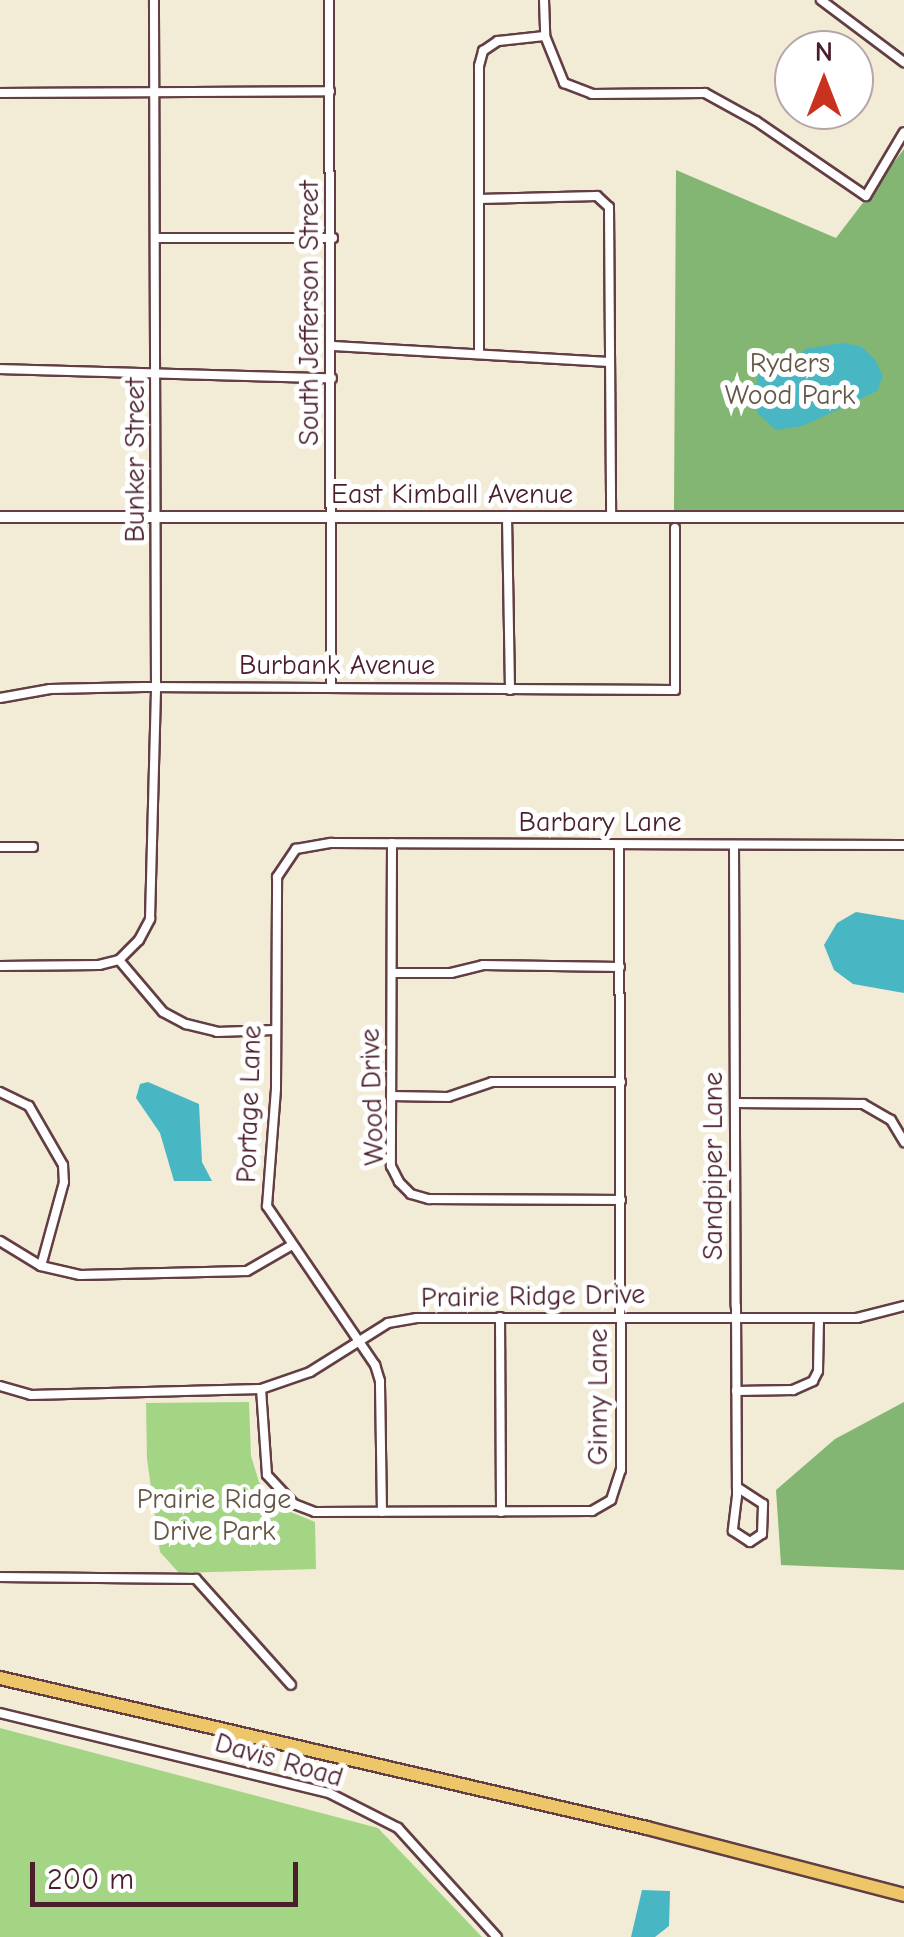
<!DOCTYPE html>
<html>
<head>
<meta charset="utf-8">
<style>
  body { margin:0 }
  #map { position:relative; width:904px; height:1937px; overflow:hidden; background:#f2ebd5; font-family:"Comic Neue",sans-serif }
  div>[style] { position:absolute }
  .green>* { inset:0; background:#a4d584 }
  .forest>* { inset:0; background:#83b672 }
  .water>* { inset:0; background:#49b6c4 }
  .roads { filter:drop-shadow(2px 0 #633e44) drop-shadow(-2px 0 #633e44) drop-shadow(0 2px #633e44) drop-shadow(0 -2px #633e44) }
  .minor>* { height:8px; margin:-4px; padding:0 4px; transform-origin:4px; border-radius:4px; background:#fff }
  .tertiary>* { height:10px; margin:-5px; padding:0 5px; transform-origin:5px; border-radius:5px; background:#fff }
  .primary>* { height:12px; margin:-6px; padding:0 6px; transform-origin:6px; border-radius:6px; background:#ecc669 }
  span { translate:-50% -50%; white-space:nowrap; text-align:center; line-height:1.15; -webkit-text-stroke:10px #fff; paint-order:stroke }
  .street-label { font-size:28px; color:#4a1f2b }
  .park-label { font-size:28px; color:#655646 }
  .north { position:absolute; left:774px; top:30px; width:100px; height:100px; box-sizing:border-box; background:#fff; border:2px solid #b7a5aa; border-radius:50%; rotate:0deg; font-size:28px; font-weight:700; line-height:40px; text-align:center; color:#4a1f2b }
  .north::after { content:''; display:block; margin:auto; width:35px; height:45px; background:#c8321e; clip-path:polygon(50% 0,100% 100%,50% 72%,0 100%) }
  .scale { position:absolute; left:30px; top:1862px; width:268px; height:45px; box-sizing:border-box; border:5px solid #4a1f2b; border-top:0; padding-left:12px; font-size:30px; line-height:35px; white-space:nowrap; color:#4a1f2b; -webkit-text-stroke:8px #fff; paint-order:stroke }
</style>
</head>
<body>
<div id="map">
  <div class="green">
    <i style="clip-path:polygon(249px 1402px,251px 1456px,259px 1482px,281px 1508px,315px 1522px,316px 1569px,179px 1573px,160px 1552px,147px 1459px,146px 1403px)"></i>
    <i style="clip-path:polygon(0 1728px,378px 1828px,482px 1937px,0 1937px)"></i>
  </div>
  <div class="forest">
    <i style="clip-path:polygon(904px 149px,904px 511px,674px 510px,676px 170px,836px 238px)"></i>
    <i style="clip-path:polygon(904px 1402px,904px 1570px,781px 1565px,776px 1490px,835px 1439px)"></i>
  </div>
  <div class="water">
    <i style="clip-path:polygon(842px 343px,860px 346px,875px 359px,883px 376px,877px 391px,803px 426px,776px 430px,758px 414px,755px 389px,760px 369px,793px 361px,805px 349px)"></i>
    <i style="clip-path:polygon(856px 912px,904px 920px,904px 993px,853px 984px,834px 970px,824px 945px,837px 923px)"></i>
    <i style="clip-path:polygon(148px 1082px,199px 1104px,202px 1162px,212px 1181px,174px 1181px,160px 1133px,136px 1098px,140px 1084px)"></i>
    <i style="clip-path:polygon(642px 1890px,670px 1891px,669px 1926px,655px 1937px,631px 1937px)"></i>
  </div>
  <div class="roads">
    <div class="minor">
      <i style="left:329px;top:0;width:686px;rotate:89.83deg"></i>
      <i style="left:544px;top:0;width:36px;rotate:88deg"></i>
      <i style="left:545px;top:36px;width:51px;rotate:68deg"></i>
      <i style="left:564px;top:83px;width:30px;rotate:21deg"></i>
      <i style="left:592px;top:94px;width:113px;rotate:-0.5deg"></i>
      <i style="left:705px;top:93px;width:58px;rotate:28.8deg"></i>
      <i style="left:756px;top:121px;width:133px;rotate:34.3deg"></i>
      <i style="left:866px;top:196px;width:74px;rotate:-59.3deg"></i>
      <i style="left:821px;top:0;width:104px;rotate:36.8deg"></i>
      <i style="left:0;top:93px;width:330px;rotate:-0.3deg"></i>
      <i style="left:479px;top:199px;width:118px;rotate:-1.5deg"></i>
      <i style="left:597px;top:196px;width:16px;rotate:43deg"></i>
      <i style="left:609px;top:207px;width:309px;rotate:89.6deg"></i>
      <i style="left:157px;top:238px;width:176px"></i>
      <i style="left:333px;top:346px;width:277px;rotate:3.3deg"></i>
      <i style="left:479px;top:354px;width:288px;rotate:-90deg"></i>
      <i style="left:479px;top:66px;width:16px;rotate:-75deg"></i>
      <i style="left:483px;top:51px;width:18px;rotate:-34deg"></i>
      <i style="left:498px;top:41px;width:47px;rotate:-6.1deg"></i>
      <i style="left:0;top:369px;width:332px;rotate:1.6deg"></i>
      <i style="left:507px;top:517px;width:173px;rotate:89deg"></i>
      <i style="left:0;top:698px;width:51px;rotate:-10.2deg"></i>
      <i style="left:50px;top:689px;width:94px;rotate:-1.2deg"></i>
      <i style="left:144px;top:687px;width:531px;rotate:0.32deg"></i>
      <i style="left:675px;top:690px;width:162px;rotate:-90deg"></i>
      <i style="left:392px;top:843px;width:323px;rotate:90.2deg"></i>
      <i style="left:391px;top:1166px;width:18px;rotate:63deg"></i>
      <i style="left:399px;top:1182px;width:17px;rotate:45deg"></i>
      <i style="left:411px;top:1194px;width:19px;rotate:16deg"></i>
      <i style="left:429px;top:1199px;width:192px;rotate:0.3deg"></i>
      <i style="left:734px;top:845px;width:461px;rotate:89.8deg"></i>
      <i style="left:736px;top:1306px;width:181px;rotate:89.7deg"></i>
      <i style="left:737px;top:1487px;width:9px;rotate:90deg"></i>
      <i style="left:737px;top:1496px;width:35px;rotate:97deg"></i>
      <i style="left:733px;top:1531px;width:20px;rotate:33deg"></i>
      <i style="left:750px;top:1542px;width:14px;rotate:-34deg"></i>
      <i style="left:762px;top:1534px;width:30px;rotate:-88deg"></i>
      <i style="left:763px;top:1504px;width:31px;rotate:-147deg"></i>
      <i style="left:0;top:847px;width:33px"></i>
      <i style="left:119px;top:960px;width:68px;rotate:49.8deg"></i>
      <i style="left:163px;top:1012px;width:26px;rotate:28deg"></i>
      <i style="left:186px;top:1024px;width:32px;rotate:14deg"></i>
      <i style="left:217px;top:1032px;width:57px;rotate:-2deg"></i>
      <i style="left:0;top:966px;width:99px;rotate:-0.6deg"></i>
      <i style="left:99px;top:965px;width:21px;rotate:-14deg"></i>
      <i style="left:119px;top:960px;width:28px;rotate:-45deg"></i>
      <i style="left:139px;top:940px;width:24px;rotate:-62deg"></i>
      <i style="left:150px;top:919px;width:232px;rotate:-88.5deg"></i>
      <i style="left:156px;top:687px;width:687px;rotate:-90.17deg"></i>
      <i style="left:392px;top:973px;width:59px"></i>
      <i style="left:451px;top:973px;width:33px;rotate:-14deg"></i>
      <i style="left:483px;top:965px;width:137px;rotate:0.8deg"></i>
      <i style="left:0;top:1092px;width:32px;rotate:26deg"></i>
      <i style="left:29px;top:1106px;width:68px;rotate:60deg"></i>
      <i style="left:63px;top:1165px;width:17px;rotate:87deg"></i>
      <i style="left:64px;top:1182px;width:87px;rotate:105.3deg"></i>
      <i style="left:391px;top:1096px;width:57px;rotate:1deg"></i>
      <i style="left:448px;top:1097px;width:46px;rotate:-18.8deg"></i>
      <i style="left:492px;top:1082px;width:129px"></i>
      <i style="left:735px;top:1103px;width:128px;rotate:0.4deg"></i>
      <i style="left:863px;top:1104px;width:32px;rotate:30deg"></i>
      <i style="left:891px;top:1120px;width:26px;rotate:59deg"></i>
      <i style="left:0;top:1241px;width:48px;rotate:31.4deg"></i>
      <i style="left:41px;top:1266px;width:40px;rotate:13deg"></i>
      <i style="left:80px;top:1275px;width:167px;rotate:-1.4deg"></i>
      <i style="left:247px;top:1271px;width:52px;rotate:-30deg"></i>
      <i style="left:500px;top:1317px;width:195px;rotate:89.7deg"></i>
      <i style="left:0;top:1386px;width:32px;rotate:16deg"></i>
      <i style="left:31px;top:1395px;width:230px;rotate:-1.5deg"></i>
      <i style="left:261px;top:1389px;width:52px;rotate:-19.1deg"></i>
      <i style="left:310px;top:1372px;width:92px;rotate:-32.1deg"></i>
      <i style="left:388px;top:1323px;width:29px;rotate:-10deg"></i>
      <i style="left:417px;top:1318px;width:440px"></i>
      <i style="left:857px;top:1318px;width:49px;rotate:-14.3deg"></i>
      <i style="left:261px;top:1389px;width:86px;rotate:86deg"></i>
      <i style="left:267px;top:1475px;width:40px;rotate:47deg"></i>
      <i style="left:294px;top:1504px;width:22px;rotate:21deg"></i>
      <i style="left:315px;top:1512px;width:277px;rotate:-0.2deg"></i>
      <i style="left:592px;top:1511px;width:22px;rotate:-30deg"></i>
      <i style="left:611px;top:1500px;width:32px;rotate:-72deg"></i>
      <i style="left:621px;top:1470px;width:624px;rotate:-90.18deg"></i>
      <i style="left:736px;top:1391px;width:57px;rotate:-1deg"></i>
      <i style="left:793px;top:1390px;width:22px;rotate:-24deg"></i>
      <i style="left:813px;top:1381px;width:11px;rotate:-63deg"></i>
      <i style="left:818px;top:1371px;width:53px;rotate:-88.9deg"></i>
      <i style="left:382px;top:1512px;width:131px;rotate:-90.9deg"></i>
      <i style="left:380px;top:1381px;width:17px;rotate:-107deg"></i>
      <i style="left:375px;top:1365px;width:192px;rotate:-124.2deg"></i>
      <i style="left:267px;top:1206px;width:118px;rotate:-85.6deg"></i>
      <i style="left:276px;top:1088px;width:211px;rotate:-89.7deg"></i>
      <i style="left:277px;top:877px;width:34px;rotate:-56deg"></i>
      <i style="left:296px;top:849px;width:36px;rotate:-10deg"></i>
      <i style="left:331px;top:843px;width:573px;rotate:0.2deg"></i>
      <i style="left:0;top:1577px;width:196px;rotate:0.6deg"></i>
      <i style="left:196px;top:1579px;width:142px;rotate:48.1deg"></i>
      <i style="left:0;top:1713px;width:339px;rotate:13.7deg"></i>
      <i style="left:329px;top:1793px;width:77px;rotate:26.9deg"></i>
      <i style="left:398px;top:1828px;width:147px;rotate:47.8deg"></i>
    </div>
    <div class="tertiary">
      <i style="left:0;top:517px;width:904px"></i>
    </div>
    <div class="primary">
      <i style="left:0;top:1678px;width:664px;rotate:13.05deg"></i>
      <i style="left:647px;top:1828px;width:266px;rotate:14.6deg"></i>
    </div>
  </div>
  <div class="street-label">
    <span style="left:309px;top:313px;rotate:-90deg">South Jefferson Street</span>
    <span style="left:135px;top:460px;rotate:-90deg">Bunker Street</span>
    <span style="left:452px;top:494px">East Kimball Avenue</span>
    <span style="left:337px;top:665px">Burbank Avenue</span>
    <span style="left:600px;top:822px">Barbary Lane</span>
    <span style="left:372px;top:1097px;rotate:-92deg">Wood Drive</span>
    <span style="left:249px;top:1104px;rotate:-88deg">Portage Lane</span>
    <span style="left:713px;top:1166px;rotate:-90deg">Sandpiper Lane</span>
    <span style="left:533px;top:1296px;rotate:-1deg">Prairie Ridge Drive</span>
    <span style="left:598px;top:1397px;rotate:-90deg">Ginny Lane</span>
    <span style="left:279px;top:1760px;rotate:16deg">Davis Road</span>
  </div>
  <div class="park-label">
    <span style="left:790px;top:379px">Ryders<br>Wood Park</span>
    <span style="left:214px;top:1515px">Prairie Ridge<br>Drive Park</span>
  </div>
  <div class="north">N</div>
  <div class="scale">200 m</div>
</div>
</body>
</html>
